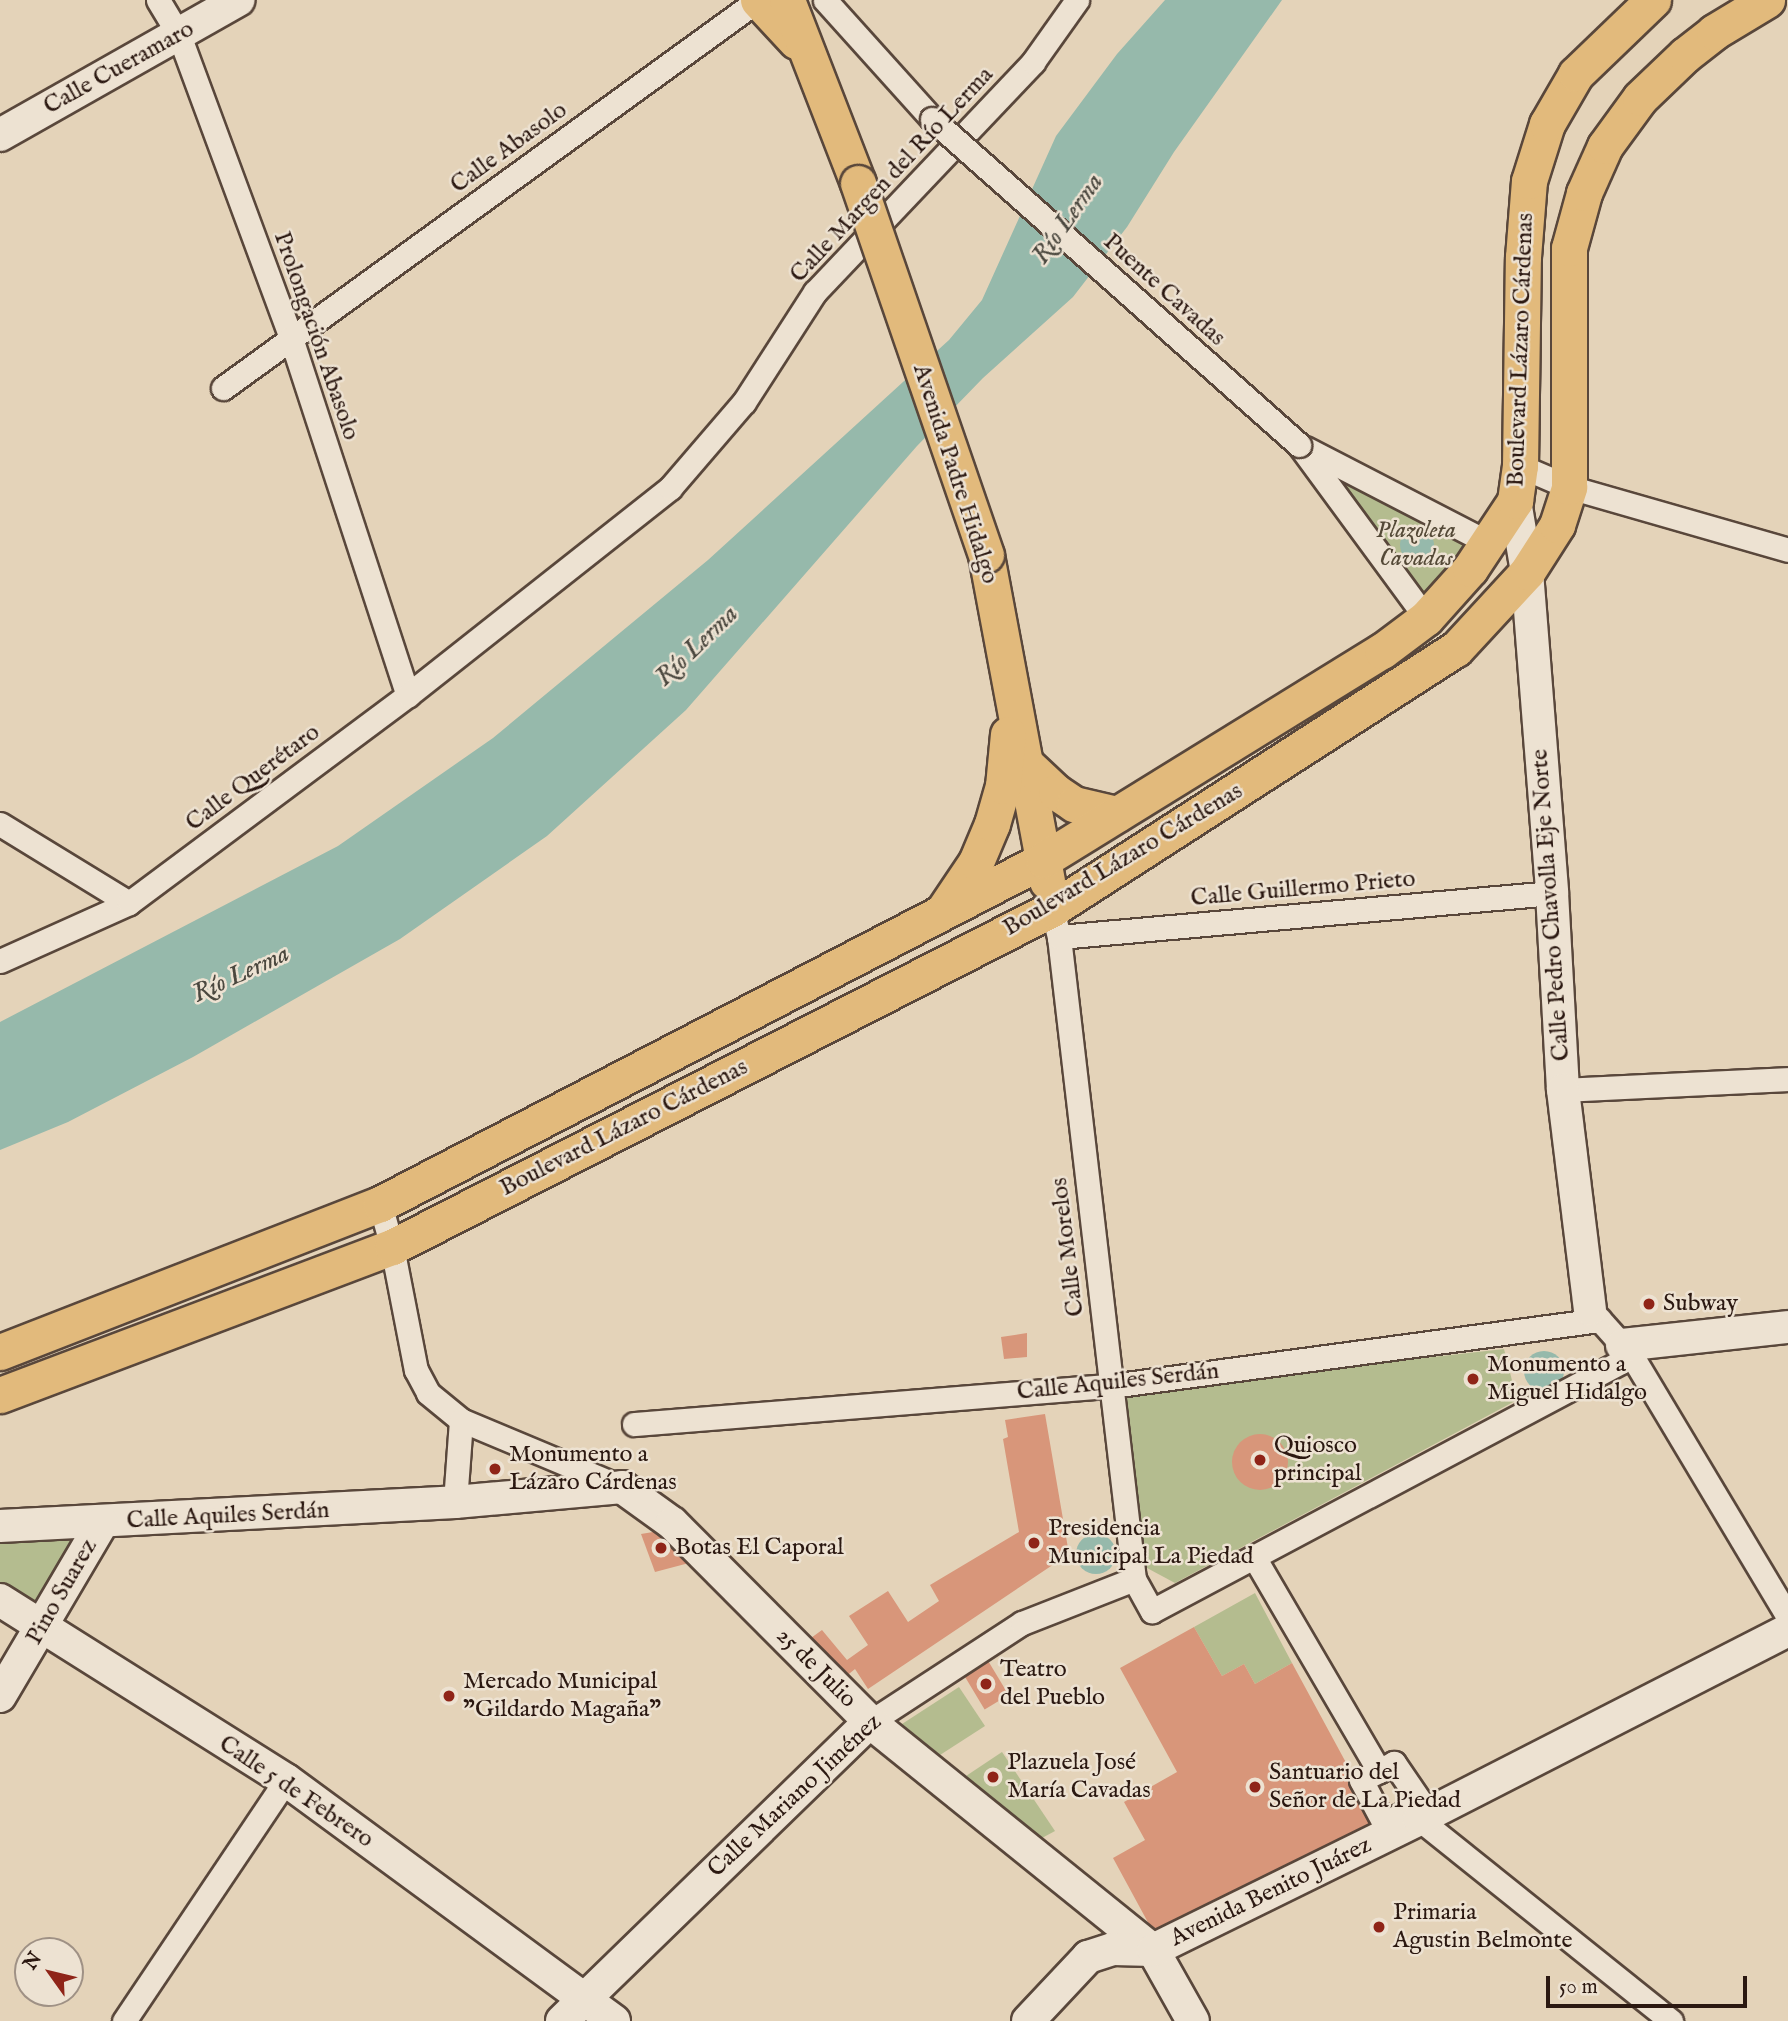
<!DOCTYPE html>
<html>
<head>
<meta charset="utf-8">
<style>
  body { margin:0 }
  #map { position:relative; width:1788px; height:2021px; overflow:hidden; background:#e4d3b9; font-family:"IM FELL English",serif }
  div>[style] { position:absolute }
  .green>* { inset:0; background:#b4bc8f }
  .water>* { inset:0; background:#96b9ab }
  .round { border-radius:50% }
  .building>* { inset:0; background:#d8967a; transform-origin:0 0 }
  .roads { filter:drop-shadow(2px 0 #59473b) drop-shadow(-2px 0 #59473b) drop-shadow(0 2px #59473b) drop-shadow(0 -2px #59473b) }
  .street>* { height:23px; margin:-11.5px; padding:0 11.5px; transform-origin:11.5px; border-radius:11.5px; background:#ede2d2 }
  .secondary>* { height:32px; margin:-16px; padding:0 16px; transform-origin:16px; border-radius:16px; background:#ede2d2 }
  .primary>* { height:35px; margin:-17.5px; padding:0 17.5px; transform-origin:17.5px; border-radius:17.5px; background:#e2ba7c }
  .bridges { filter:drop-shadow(2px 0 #59473b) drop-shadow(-2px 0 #59473b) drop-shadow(0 2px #59473b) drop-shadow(0 -2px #59473b) }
  .street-bridge>* { height:23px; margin:-11.5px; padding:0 11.5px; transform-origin:11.5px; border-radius:11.5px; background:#ede2d2 }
  .primary-bridge>* { height:35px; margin:-17.5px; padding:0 17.5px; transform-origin:17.5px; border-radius:17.5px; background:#e2ba7c }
  .dots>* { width:19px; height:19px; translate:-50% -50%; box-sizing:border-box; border:4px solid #ede2d2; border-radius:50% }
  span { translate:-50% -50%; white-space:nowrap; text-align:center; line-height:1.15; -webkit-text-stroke:5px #ede2d2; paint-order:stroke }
  .street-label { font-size:24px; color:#2b1811 }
  .park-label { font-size:24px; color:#544937; font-style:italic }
  .poi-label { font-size:24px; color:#2b1811 }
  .left { translate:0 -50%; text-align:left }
  .water-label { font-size:26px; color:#4b483f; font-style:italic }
  .north { position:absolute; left:14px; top:1937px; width:70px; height:70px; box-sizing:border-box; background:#ede2d2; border:2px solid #9f9185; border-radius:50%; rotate:304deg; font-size:19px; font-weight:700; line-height:28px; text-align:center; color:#2b1811 }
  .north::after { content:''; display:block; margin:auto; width:24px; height:32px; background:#8f2418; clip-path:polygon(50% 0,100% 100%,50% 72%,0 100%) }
  .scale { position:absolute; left:1546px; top:1976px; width:201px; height:32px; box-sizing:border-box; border:4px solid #2b1811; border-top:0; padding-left:9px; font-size:21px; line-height:24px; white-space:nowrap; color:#2b1811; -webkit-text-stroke:5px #ede2d2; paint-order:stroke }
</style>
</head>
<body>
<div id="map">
  <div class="green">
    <i style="clip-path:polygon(1273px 424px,1479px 524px,1468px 549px,1409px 612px)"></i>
    <i style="clip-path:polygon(1504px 1349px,1517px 1400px,1175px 1583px,1147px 1568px,1120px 1392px)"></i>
    <i style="clip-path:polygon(0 1538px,87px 1540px,37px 1616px,0 1592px)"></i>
    <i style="clip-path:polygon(1255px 1593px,1292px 1663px,1255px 1684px,1244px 1664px,1222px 1676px,1194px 1627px)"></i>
    <i style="clip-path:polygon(959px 1687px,985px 1726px,940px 1755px,902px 1724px)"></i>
    <i style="clip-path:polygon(1002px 1752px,1055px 1831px,1042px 1838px,966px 1776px)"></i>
  </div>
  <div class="water">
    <i style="clip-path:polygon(1165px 0,1282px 0,1174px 152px,1127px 227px,1073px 297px,983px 378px,917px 446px,686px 710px,547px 836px,400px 939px,193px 1057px,68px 1122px,0 1150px,0 1022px,338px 846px,493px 738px,708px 560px,949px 340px,982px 300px,1056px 136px,1117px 54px)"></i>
    <i class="round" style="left:1400px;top:528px;width:34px;height:34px"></i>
    <i class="round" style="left:1524px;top:1351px;width:40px;height:40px"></i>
    <i class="round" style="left:1076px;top:1534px;width:40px;height:40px"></i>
  </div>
  <div class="building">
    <i style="clip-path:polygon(1027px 1333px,1027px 1357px,1004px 1359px,1001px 1337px)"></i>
    <i style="clip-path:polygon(1045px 1414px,1069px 1554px,868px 1689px,855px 1669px,839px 1682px,804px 1643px,822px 1630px,847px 1660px,868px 1645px,849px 1616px,888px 1591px,908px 1622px,939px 1601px,930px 1585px,1019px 1532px,1003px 1439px,1008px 1437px,1005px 1420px)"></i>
    <i class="round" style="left:1232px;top:1434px;width:56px;height:56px"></i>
    <i style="clip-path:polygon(659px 1531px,689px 1563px,655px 1572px,641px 1534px)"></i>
    <i style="clip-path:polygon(1194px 1627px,1222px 1676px,1244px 1664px,1255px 1684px,1292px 1663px,1382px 1829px,1157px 1939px,1113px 1858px,1145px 1840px,1124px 1802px,1177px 1772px,1120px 1668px)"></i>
    <i style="left:987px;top:1659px;width:42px;height:28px;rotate:59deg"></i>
  </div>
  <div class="roads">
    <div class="street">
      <i style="left:158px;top:0;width:41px;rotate:59deg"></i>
      <i style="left:179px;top:35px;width:323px;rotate:69.7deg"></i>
      <i style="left:291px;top:338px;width:376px;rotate:71.9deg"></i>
      <i style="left:825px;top:0;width:160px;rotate:48deg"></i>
      <i style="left:223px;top:388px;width:661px;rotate:-35.95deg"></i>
      <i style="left:1299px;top:445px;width:215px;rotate:53.7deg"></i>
      <i style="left:1305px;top:448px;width:207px;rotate:27.3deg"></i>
      <i style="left:1520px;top:466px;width:53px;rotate:23.2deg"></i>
      <i style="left:1569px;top:487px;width:228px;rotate:16deg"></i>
      <i style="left:0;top:824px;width:151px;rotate:31.5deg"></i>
      <i style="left:1052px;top:909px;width:29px;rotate:76deg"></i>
      <i style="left:1059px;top:937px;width:646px;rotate:83.34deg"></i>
      <i style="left:1134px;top:1579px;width:37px;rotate:61deg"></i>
      <i style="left:1152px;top:1611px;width:544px;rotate:-27.98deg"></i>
      <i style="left:1059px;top:937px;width:495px;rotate:-5.1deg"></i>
      <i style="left:0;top:961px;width:141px;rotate:-24.2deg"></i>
      <i style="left:129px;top:903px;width:348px;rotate:-36.7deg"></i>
      <i style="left:408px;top:695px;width:334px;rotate:-38.3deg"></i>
      <i style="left:670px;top:488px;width:113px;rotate:-49.3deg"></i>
      <i style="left:744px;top:402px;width:131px;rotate:-57.2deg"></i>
      <i style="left:815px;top:292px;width:317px;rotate:-46.5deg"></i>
      <i style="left:1033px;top:62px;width:76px;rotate:-54.6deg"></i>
      <i style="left:1563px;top:1090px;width:225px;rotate:-2.8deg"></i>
      <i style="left:380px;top:1204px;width:45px;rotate:74.4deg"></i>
      <i style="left:392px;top:1247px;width:125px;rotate:79deg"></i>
      <i style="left:416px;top:1370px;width:26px;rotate:62deg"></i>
      <i style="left:428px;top:1393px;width:43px;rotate:39.3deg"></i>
      <i style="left:461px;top:1420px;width:171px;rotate:22.7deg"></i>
      <i style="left:1590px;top:1309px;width:63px;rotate:48.2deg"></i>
      <i style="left:1632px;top:1356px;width:304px;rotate:59.1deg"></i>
      <i style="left:634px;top:1424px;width:479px;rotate:-4.6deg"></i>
      <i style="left:1111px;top:1386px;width:493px;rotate:-7.7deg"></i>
      <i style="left:455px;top:1502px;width:82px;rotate:-85.8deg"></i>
      <i style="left:1254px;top:1557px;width:248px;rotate:59.7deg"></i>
      <i style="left:1379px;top:1771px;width:20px;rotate:153deg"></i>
      <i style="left:1361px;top:1780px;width:49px;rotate:61.9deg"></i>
      <i style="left:1384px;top:1823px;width:42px;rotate:-26.6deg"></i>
      <i style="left:1422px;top:1804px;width:50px;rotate:-124.3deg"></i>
      <i style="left:1394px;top:1763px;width:17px;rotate:152deg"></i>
      <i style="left:870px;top:1722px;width:181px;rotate:-33.1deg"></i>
      <i style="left:1022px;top:1623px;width:120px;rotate:-21.4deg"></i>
      <i style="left:1419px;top:1819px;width:323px;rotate:38.7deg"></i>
      <i style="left:124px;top:2021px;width:290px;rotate:-56.1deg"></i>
    </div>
    <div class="secondary">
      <i style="left:0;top:135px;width:274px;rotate:-29.5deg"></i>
      <i style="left:1515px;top:501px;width:72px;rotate:80.4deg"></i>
      <i style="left:1527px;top:572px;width:322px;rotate:85.5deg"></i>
      <i style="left:1552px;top:893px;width:197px;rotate:86.8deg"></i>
      <i style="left:1563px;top:1090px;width:221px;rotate:83deg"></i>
      <i style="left:1622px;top:1345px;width:167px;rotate:-6.2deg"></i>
      <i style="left:0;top:1526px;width:456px;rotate:-3deg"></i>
      <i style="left:455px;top:1502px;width:168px;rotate:-5.1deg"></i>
      <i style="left:622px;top:1487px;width:62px;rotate:35.8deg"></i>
      <i style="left:672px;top:1523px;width:281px;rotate:45.1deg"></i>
      <i style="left:870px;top:1722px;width:363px;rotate:38.9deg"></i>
      <i style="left:1153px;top:1950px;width:81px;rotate:60.6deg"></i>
      <i style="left:0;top:1600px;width:338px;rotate:32.2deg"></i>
      <i style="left:286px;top:1780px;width:407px;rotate:36.3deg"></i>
      <i style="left:0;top:1696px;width:201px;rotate:-59.5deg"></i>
      <i style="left:562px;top:2021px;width:429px;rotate:-44.2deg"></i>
      <i style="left:1028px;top:2021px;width:88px;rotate:-46.8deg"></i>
      <i style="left:1088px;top:1957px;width:26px;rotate:-18deg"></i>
      <i style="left:1113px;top:1949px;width:40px;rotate:1.4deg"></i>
      <i style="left:1153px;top:1950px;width:297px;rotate:-26.2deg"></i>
      <i style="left:1419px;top:1819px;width:415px;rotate:-27.1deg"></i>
    </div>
    <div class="primary">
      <i style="left:758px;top:0;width:56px;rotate:47.2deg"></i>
      <i style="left:787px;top:0;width:196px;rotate:68.8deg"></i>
      <i style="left:986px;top:555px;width:332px;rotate:79.4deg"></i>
      <i style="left:1025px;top:763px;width:42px;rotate:43.1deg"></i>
      <i style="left:1056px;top:792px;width:22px;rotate:34deg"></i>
      <i style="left:1074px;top:804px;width:44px;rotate:13.1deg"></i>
      <i style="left:945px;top:908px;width:55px;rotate:-56deg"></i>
      <i style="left:976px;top:862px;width:41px;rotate:-67.2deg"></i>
      <i style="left:992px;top:824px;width:40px;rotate:-74deg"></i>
      <i style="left:1003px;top:786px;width:52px;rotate:-84.5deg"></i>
      <i style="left:0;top:1352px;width:408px;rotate:-21.3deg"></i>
      <i style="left:380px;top:1204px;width:747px;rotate:-27.42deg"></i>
      <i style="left:1043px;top:860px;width:398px;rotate:-31.7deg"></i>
      <i style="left:1382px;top:651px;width:55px;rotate:-36.9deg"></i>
      <i style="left:1426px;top:618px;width:66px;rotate:-48.1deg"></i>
      <i style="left:1470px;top:569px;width:82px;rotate:-56.5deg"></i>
      <i style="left:1515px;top:501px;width:35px;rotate:-82deg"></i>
      <i style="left:1520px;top:466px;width:209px;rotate:-89.2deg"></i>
      <i style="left:1523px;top:257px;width:76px;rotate:-85.5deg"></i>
      <i style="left:1529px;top:181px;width:60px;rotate:-72.5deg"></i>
      <i style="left:1547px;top:124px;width:58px;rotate:-59.9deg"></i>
      <i style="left:1576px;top:74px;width:107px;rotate:-43.9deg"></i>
      <i style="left:0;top:1395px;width:419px;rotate:-20.7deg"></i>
      <i style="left:392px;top:1247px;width:742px;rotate:-27.12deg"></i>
      <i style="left:1052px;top:909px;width:480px;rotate:-32.8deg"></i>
      <i style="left:1456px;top:649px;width:105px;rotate:-47.3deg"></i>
      <i style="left:1527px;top:572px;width:56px;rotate:-57.4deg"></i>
      <i style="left:1557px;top:525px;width:40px;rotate:-72deg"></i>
      <i style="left:1569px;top:487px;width:239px;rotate:-90deg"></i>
      <i style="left:1569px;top:248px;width:57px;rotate:-74.7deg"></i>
      <i style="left:1584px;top:193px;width:51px;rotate:-65.9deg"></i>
      <i style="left:1605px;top:146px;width:59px;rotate:-53.9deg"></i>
      <i style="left:1640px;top:98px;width:62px;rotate:-43.7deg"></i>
      <i style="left:1685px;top:55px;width:37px;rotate:-38deg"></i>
      <i style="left:1714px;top:32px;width:62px;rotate:-31.1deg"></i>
    </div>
  </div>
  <div class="bridges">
    <div class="street-bridge">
      <i style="left:932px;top:119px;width:491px;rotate:41.6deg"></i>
    </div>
    <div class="primary-bridge">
      <i style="left:858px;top:183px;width:393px;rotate:71deg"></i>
    </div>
  </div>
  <div class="dots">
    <i style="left:1649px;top:1304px;background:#8f2418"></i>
    <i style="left:1473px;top:1379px;background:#8f2418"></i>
    <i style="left:1260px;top:1460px;background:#8f2418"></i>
    <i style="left:495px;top:1469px;background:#8f2418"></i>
    <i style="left:1034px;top:1543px;background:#8f2418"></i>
    <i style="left:661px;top:1548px;background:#8f2418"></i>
    <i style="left:986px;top:1684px;background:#8f2418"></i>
    <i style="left:449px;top:1696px;background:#8f2418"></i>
    <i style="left:993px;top:1777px;background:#8f2418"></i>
    <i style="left:1255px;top:1787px;background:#8f2418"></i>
    <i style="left:1379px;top:1927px;background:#8f2418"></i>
  </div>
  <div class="street-label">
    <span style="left:119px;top:68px;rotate:-29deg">Calle Cueramaro</span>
    <span style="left:509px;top:148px;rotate:-36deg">Calle Abasolo</span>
    <span style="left:892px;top:175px;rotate:-47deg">Calle Margen del Río Lerma</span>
    <span style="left:1164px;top:290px;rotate:42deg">Puente Cavadas</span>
    <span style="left:316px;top:336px;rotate:71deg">Prolongación Abasolo</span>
    <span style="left:1521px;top:350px;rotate:-88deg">Boulevard Lázaro Cárdenas</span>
    <span style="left:955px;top:474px;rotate:72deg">Avenida Padre Hidalgo</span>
    <span style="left:253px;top:778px;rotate:-37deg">Calle Querétaro</span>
    <span style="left:1123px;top:860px;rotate:-31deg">Boulevard Lázaro Cárdenas</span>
    <span style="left:1303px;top:889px;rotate:-5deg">Calle Guillermo Prieto</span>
    <span style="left:1551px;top:905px;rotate:-94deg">Calle Pedro Chavolla Eje Norte</span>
    <span style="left:624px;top:1128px;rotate:-27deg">Boulevard Lázaro Cárdenas</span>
    <span style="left:1068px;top:1247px;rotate:-97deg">Calle Morelos</span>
    <span style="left:1118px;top:1382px;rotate:-6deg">Calle Aquiles Serdán</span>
    <span style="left:228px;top:1516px;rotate:-3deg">Calle Aquiles Serdán</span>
    <span style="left:62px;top:1592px;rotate:-60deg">Pino Suarez</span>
    <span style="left:816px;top:1668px;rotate:45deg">25 de Julio</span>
    <span style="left:296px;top:1792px;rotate:34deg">Calle 5 de Febrero</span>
    <span style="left:795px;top:1796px;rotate:-43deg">Calle Mariano Jiménez</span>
    <span style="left:1271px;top:1892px;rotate:-26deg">Avenida Benito Juárez</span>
  </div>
  <div class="park-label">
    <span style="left:1416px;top:545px">Plazoleta<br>Cavadas</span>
  </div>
  <div class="poi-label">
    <span class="left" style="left:1663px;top:1304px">Subway</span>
    <span class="left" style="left:1487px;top:1379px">Monumento a<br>Miguel Hidalgo</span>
    <span class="left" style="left:1274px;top:1460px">Quiosco<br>principal</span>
    <span class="left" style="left:509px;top:1469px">Monumento a<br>Lázaro Cárdenas</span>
    <span class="left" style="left:1048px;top:1543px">Presidencia<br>Municipal La Piedad</span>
    <span class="left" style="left:675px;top:1548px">Botas El Caporal</span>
    <span class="left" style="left:1000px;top:1684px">Teatro<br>del Pueblo</span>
    <span class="left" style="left:463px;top:1696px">Mercado Municipal<br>"Gildardo Magaña"</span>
    <span class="left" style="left:1007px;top:1777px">Plazuela José<br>María Cavadas</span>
    <span class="left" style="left:1269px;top:1787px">Santuario del<br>Señor de La Piedad</span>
    <span class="left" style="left:1393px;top:1927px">Primaria<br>Agustin Belmonte</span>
  </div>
  <div class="water-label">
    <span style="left:1068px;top:219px;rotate:-55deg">Río Lerma</span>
    <span style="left:697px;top:646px;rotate:-44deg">Río Lerma</span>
    <span style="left:241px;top:974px;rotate:-25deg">Río Lerma</span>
  </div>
  <div class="north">N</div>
  <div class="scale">50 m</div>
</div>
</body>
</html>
